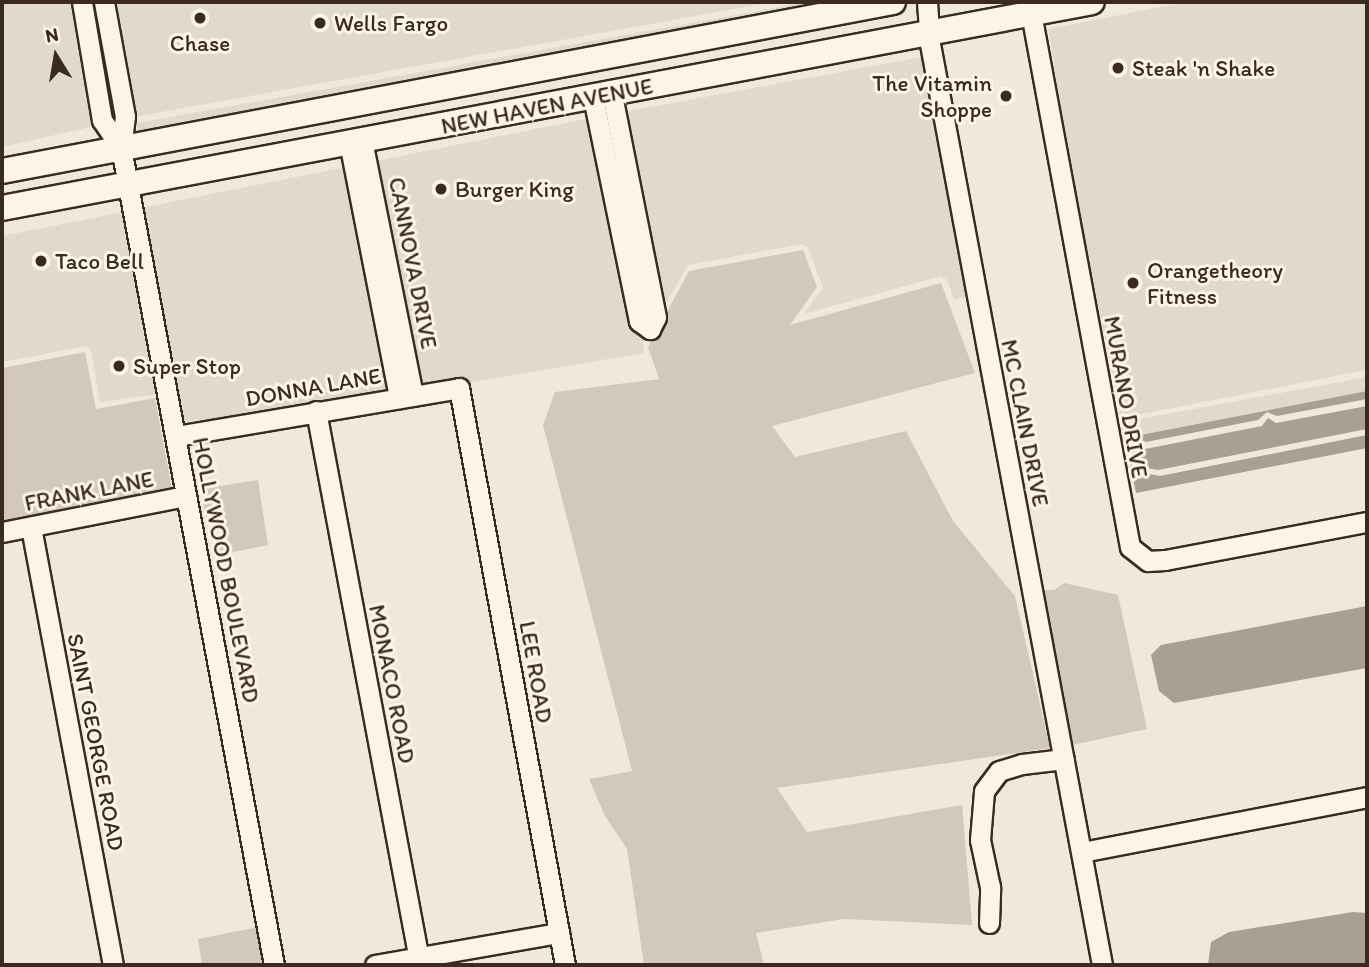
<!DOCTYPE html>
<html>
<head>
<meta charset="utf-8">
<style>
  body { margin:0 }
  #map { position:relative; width:1369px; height:967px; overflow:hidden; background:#f0e9d9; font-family:Itim,sans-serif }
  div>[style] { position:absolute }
  .built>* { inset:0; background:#e1d9c9 }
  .green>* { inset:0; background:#d2c9ba }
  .water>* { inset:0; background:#aaa091 }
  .roads { filter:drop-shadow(2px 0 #3b2a1e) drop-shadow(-2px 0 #3b2a1e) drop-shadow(0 2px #3b2a1e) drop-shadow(0 -2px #3b2a1e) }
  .minor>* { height:19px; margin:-9.5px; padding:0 9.5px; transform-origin:9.5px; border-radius:9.5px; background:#fcf5e5 }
  .major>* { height:24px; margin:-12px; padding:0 12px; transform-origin:12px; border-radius:12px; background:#fcf5e5 }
  .dots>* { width:19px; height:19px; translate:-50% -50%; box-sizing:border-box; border:4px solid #fcf5e5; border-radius:50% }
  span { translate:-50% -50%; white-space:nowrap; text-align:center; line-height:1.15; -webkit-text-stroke:6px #fcf5e5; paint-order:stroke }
  .poi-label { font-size:23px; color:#3b2a1e }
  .left { translate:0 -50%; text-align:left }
  .right { translate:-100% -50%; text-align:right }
  .street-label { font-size:23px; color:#3b2a1e }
  .frame { position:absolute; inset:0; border:4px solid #3b2a1e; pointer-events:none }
  .north { position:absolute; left:21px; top:21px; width:70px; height:70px; -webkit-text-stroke:5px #fcf5e5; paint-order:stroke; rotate:349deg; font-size:19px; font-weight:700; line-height:28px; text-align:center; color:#3b2a1e }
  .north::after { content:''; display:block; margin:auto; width:24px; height:32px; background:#3b2a1e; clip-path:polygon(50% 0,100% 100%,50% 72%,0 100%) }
</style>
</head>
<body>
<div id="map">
  <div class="built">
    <i style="clip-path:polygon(2px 2px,773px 2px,139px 116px,2px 147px)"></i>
    <i style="clip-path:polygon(808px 2px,843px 2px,138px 132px,137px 123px)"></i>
    <i style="clip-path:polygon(1185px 2px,1367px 2px,1367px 370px,1121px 418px,1063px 129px,1049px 29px)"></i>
    <i style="clip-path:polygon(1044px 34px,1118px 423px,1367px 377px,1367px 391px,1104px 442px,1024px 38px)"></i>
    <i style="clip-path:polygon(927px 56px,973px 296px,954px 299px,947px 280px,941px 276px,804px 314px,823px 287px,808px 248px,802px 244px,688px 265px,643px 343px,644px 353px,310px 409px,180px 422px,141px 208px,586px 119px)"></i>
    <i style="clip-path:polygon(128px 211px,159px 394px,100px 402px,91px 351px,86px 346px,2px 362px,2px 236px)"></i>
  </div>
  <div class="green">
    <i style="clip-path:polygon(803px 250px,817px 287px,790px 325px,941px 283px,975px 373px,772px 426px,795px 457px,906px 431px,953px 521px,1015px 596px,1050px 748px,777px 788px,807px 832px,962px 805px,972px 925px,844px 919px,756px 933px,764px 965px,644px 965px,627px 849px,605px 816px,589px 779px,632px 771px,543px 425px,555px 392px,659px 379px,648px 347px,689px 271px)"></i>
    <i style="clip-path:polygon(85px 352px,96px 409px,155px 398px,172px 489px,2px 521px,2px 368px)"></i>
    <i style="clip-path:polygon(258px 480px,268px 545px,214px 556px,212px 547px,222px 538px,216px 516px,206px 518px,201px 489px)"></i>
    <i style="clip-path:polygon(1064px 583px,1118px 595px,1147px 729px,1072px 745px,1041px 590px,1054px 590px)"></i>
    <i style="clip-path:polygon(259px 927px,265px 965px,202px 965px,198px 939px)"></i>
  </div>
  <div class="water">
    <i style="clip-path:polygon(1367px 391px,1367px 399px,1277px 416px,1267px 412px,1258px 420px,1146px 442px,1134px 437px,1127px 447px,1125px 438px)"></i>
    <i style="clip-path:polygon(1367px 406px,1367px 429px,1158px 470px,1141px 467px,1131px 451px,1135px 443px,1145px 449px,1262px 426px,1268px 418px,1276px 423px)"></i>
    <i style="clip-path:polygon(1367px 435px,1367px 448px,1136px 493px,1129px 458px,1139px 472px,1160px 476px)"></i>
    <i style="clip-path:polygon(1367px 606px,1367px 668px,1174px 703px,1159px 691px,1151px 655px,1161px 645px)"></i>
    <i style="clip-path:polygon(1353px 912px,1367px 913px,1367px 965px,1208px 965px,1211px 942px,1229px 932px)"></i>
  </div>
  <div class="roads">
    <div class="minor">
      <i style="left:82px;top:2px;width:120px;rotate:80.4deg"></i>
      <i style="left:102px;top:120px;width:34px;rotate:56deg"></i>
      <i style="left:104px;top:2px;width:116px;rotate:79.6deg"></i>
      <i style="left:125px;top:116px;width:32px;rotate:97deg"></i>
      <i style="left:121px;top:148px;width:831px;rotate:79.39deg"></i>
      <i style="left:927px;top:2px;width:42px;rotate:85.9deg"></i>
      <i style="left:930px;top:44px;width:937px;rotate:79.42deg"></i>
      <i style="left:1031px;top:13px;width:543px;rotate:79.5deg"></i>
      <i style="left:1130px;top:547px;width:23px;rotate:38deg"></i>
      <i style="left:1148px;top:561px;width:17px;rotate:-3deg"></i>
      <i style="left:1165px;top:560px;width:206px;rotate:-10.7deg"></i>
      <i style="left:593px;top:97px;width:229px;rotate:78.4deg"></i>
      <i style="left:639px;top:321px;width:14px;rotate:36deg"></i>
      <i style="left:650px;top:329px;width:13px;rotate:-63deg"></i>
      <i style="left:656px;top:317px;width:227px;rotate:-101.2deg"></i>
      <i style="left:362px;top:140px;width:261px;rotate:78.7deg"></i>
      <i style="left:349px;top:142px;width:261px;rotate:78.9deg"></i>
      <i style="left:316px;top:411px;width:564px;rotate:79.37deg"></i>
      <i style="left:176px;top:436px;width:287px;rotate:-9.6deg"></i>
      <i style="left:459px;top:388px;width:587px;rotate:79.59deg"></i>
      <i style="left:31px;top:527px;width:446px;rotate:79.4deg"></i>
      <i style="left:2px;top:532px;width:187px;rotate:-11.1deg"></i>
      <i style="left:1082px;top:852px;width:290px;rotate:-10.9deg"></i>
      <i style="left:989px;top:923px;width:36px;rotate:-88deg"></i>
      <i style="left:990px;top:887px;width:48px;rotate:-102deg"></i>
      <i style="left:980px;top:840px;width:49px;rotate:-85.3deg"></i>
      <i style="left:984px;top:791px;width:25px;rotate:-53deg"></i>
      <i style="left:999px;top:771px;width:24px;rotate:-17deg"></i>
      <i style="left:1022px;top:764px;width:42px;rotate:-6.8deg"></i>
      <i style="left:375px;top:965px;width:187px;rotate:-9.9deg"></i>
    </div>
    <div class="major">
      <i style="left:2px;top:171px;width:907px;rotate:-10.74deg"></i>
      <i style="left:2px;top:208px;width:1109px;rotate:-10.7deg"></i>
    </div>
  </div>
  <div class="dots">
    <i style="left:200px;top:18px;background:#3b2a1e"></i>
    <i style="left:320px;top:23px;background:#3b2a1e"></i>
    <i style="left:1118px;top:68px;background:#3b2a1e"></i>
    <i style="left:1006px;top:96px;background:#3b2a1e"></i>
    <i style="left:441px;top:189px;background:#3b2a1e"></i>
    <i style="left:41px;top:261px;background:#3b2a1e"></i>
    <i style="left:1133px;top:283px;background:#3b2a1e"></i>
    <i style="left:119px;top:366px;background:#3b2a1e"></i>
  </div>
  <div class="poi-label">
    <span class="left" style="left:334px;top:23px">Wells Fargo</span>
    <span style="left:200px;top:43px">Chase</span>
    <span class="left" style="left:1132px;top:68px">Steak 'n Shake</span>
    <span class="right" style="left:992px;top:96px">The Vitamin<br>Shoppe</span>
    <span class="left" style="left:455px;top:189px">Burger King</span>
    <span class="left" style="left:55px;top:261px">Taco Bell</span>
    <span class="left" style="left:1147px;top:283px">Orangetheory<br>Fitness</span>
    <span class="left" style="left:133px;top:366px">Super Stop</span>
  </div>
  <div class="street-label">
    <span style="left:547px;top:106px;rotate:-11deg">NEW HAVEN AVENUE</span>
    <span style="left:413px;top:263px;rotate:79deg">CANNOVA DRIVE</span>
    <span style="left:313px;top:387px;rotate:-10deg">DONNA LANE</span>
    <span style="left:1126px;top:397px;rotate:80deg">MURANO DRIVE</span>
    <span style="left:1025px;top:423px;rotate:79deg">MC CLAIN DRIVE</span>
    <span style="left:89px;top:491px;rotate:-11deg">FRANK LANE</span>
    <span style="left:226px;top:570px;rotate:79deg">HOLLYWOOD BOULEVARD</span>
    <span style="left:536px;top:672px;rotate:80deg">LEE ROAD</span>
    <span style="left:392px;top:684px;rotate:79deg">MONACO ROAD</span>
    <span style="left:96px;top:742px;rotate:79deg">SAINT GEORGE ROAD</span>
  </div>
  <div class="frame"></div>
  <div class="north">N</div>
</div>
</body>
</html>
